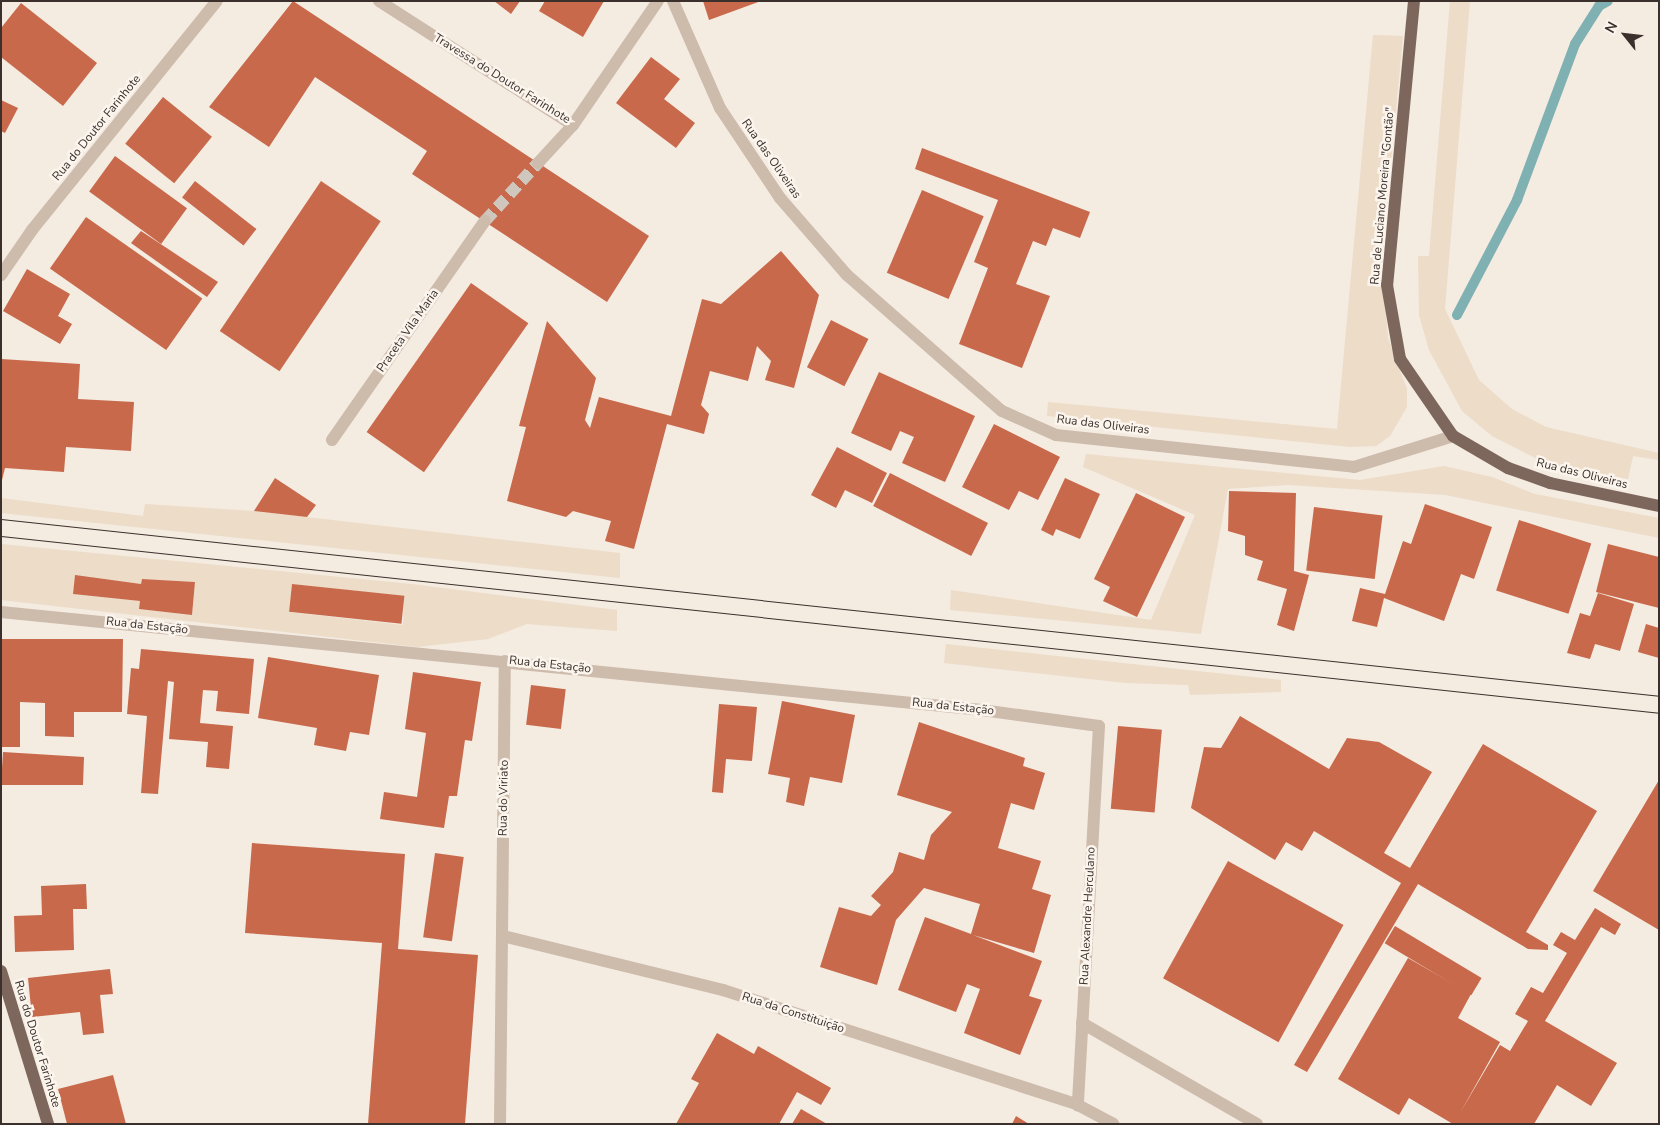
<!DOCTYPE html>
<html>
<head>
<meta charset="utf-8">
<style>
  body { margin:0 }
  #map { position:relative; width:1660px; height:1125px; overflow:hidden; background:#f4ebe1; font-family:"Nunito Sans",sans-serif }
  div>[style] { position:absolute }
  .plaza>* { inset:0; background:#ecdcc8 }
  .stream>* { height:10px; margin:-5px; padding:0 5px; transform-origin:5px; border-radius:5px; background:#7fb0b2 }
  .building>* { inset:0; background:#c8694b; transform-origin:0 0 }
  .minor-tunnel>* { height:12px; margin-top:-6px; transform-origin:0; background:repeating-linear-gradient(90deg,#cfc6bd 0 12px,transparent 0 18px) }
  .minor>* { height:12px; margin:-6px; padding:0 6px; transform-origin:6px; border-radius:6px; background:#cdbbac }
  .major>* { height:12px; margin:-6px; padding:0 6px; transform-origin:6px; border-radius:6px; background:#7d675c }
  .tram>* { height:1px; margin:-0.5px; padding:0 0.5px; transform-origin:0.5px; border-radius:0.5px; background:#3b302b }
  span { translate:-50% -50%; white-space:nowrap; text-align:center; line-height:1.15; -webkit-text-stroke:5px #fbf5ee; paint-order:stroke }
  .street-label { font-size:12px; color:#3b302b }
  .frame { position:absolute; inset:0; border:2px solid #3b302b; pointer-events:none }
  .north { position:absolute; left:1600px; top:10px; width:50px; height:50px; -webkit-text-stroke:4px #fbf5ee; paint-order:stroke; rotate:299deg; font-size:14px; font-weight:700; line-height:20px; text-align:center; color:#3b302b }
  .north::after { content:''; display:block; margin:auto; width:18px; height:22px; background:#3b302b; clip-path:polygon(50% 0,100% 100%,50% 72%,0 100%) }
</style>
</head>
<body>
<div id="map">
  <div class="plaza">
    <i style="clip-path:polygon(1450px 1px,1470px 1px,1445px 309px,1479px 380px,1512px 409px,1546px 427px,1659px 453px,1659px 460px,1633px 456px,1628px 479px,1549px 465px,1492px 436px,1462px 411px,1429px 350px,1419px 315px,1418px 256px,1429px 256px)"></i>
    <i style="clip-path:polygon(1373px 35px,1403px 36px,1382px 258px,1388px 338px,1407px 389px,1407px 407px,1390px 436px,1376px 446px,1350px 447px,1047px 416px,1048px 402px,1337px 429px)"></i>
    <i style="clip-path:polygon(1086px 454px,1360px 480px,1444px 466px,1492px 477px,1535px 494px,1659px 518px,1659px 538px,1445px 495px,1288px 485px,1228px 489px,1201px 634px,950px 610px,951px 590px,1151px 620px,1195px 515px,1083px 467px)"></i>
    <i style="clip-path:polygon(1px 498px,143px 516px,145px 504px,254px 511px,620px 553px,620px 578px,1px 513px)"></i>
    <i style="clip-path:polygon(evenodd,1px 544px,412px 584px,617px 610px,617px 631px,527px 624px,488px 639px,417px 647px,1px 600px,1px 544px,75px 576px,141px 584px,142px 579px,195px 582px,192px 615px,140px 609px,140px 601px,73px 594px,75px 576px,1px 544px,292px 584px,404px 596px,403px 625px,289px 612px,292px 584px)"></i>
    <i style="clip-path:polygon(946px 644px,1281px 680px,1281px 692px,1190px 695px,1188px 685px,1126px 683px,944px 663px)"></i>
  </div>
  <div class="stream">
    <i style="left:1457px;top:315px;width:130px;rotate:-62.4deg"></i>
    <i style="left:1517px;top:200px;width:166px;rotate:-69.6deg"></i>
    <i style="left:1575px;top:44px;width:45px;rotate:-57.7deg"></i>
    <i style="left:1599px;top:6px;width:10px;rotate:-29deg"></i>
  </div>
  <div class="building">
    <i style="clip-path:polygon(293px 1px,649px 236px,607px 302px,412px 174px,427px 151px,315px 77px,269px 147px,209px 107px)"></i>
    <i style="clip-path:polygon(494px 1px,520px 1px,511px 14px)"></i>
    <i style="clip-path:polygon(545px 1px,604px 1px,583px 37px,539px 11px)"></i>
    <i style="clip-path:polygon(703px 1px,761px 1px,709px 20px)"></i>
    <i style="clip-path:polygon(21px 3px,97px 63px,63px 106px,1px 57px,1px 28px)"></i>
    <i style="clip-path:polygon(651px 57px,680px 79px,664px 99px,695px 123px,676px 148px,616px 103px)"></i>
    <i style="left:163px;top:97px;width:63px;height:60px;rotate:39deg"></i>
    <i style="clip-path:polygon(1px 100px,18px 108px,5px 133px,1px 131px)"></i>
    <i style="clip-path:polygon(922px 148px,1090px 212px,1080px 238px,1053px 228px,1046px 246px,1033px 241px,1016px 284px,1050px 296px,1022px 368px,959px 344px,988px 268px,974px 262px,998px 200px,915px 169px)"></i>
    <i style="left:115px;top:156px;width:89px;height:44px;rotate:36deg"></i>
    <i style="left:195px;top:181px;width:78px;height:21px;rotate:38deg"></i>
    <i style="left:321px;top:181px;width:72px;height:181px;rotate:34deg"></i>
    <i style="left:922px;top:190px;width:67px;height:90px;rotate:23deg"></i>
    <i style="left:86px;top:217px;width:142px;height:63px;rotate:35deg"></i>
    <i style="clip-path:polygon(141px 231px,218px 282px,207px 297px,131px 243px)"></i>
    <i style="clip-path:polygon(781px 251px,819px 295px,794px 388px,765px 380px,771px 361px,757px 346px,748px 381px,710px 371px,701px 405px,709px 414px,704px 434px,667px 424px,634px 549px,605px 541px,611px 521px,573px 511px,566px 517px,507px 501px,526px 427px,519px 426px,547px 321px,596px 378px,585px 420px,590px 428px,599px 397px,671px 416px,702px 299px,721px 304px)"></i>
    <i style="clip-path:polygon(27px 269px,70px 294px,58px 316px,72px 324px,60px 344px,3px 311px)"></i>
    <i style="left:471px;top:283px;width:70px;height:182px;rotate:35deg"></i>
    <i style="left:831px;top:320px;width:42px;height:53px;rotate:27deg"></i>
    <i style="clip-path:polygon(1px 359px,80px 364px,78px 399px,134px 402px,131px 451px,66px 447px,64px 472px,5px 468px,1px 484px)"></i>
    <i style="clip-path:polygon(879px 372px,975px 416px,945px 482px,902px 463px,914px 437px,900px 431px,891px 451px,851px 433px)"></i>
    <i style="clip-path:polygon(994px 424px,1060px 457px,1038px 500px,1019px 491px,1009px 510px,962px 487px)"></i>
    <i style="clip-path:polygon(837px 447px,887px 473px,872px 503px,845px 490px,836px 508px,811px 495px)"></i>
    <i style="left:890px;top:473px;width:110px;height:37px;rotate:27deg"></i>
    <i style="clip-path:polygon(275px 478px,316px 505px,307px 517px,254px 511px)"></i>
    <i style="clip-path:polygon(1065px 478px,1100px 494px,1080px 539px,1056px 529px,1053px 536px,1041px 530px)"></i>
    <i style="clip-path:polygon(1229px 491px,1296px 493px,1294px 571px,1309px 575px,1294px 631px,1277px 625px,1287px 589px,1257px 580px,1263px 561px,1245px 555px,1245px 536px,1228px 531px)"></i>
    <i style="clip-path:polygon(1136px 493px,1185px 517px,1137px 617px,1103px 601px,1110px 587px,1094px 579px)"></i>
    <i style="clip-path:polygon(1425px 504px,1492px 527px,1474px 579px,1461px 574px,1444px 621px,1384px 598px,1377px 627px,1352px 621px,1360px 588px,1385px 594px,1403px 541px,1411px 544px)"></i>
    <i style="left:1314px;top:507px;width:69px;height:64px;rotate:7deg"></i>
    <i style="left:1519px;top:520px;width:76px;height:74px;rotate:18deg"></i>
    <i style="clip-path:polygon(1608px 544px,1659px 557px,1659px 608px,1596px 592px)"></i>
    <i style="clip-path:polygon(75px 575px,141px 584px,142px 579px,195px 582px,192px 615px,139px 609px,140px 601px,73px 594px)"></i>
    <i style="left:292px;top:584px;width:113px;height:28px;rotate:6deg"></i>
    <i style="clip-path:polygon(1598px 593px,1634px 604px,1620px 651px,1595px 644px,1590px 659px,1567px 653px,1580px 613px,1590px 616px)"></i>
    <i style="clip-path:polygon(1646px 624px,1659px 628px,1659px 658px,1638px 652px)"></i>
    <i style="clip-path:polygon(1px 639px,123px 639px,122px 712px,74px 712px,74px 737px,45px 736px,45px 703px,20px 702px,20px 747px,1px 747px)"></i>
    <i style="clip-path:polygon(141px 649px,254px 659px,249px 714px,216px 711px,218px 691px,203px 690px,200px 723px,233px 726px,229px 769px,206px 767px,208px 742px,169px 739px,174px 682px,168px 681px,158px 794px,141px 793px,147px 716px,127px 714px,131px 668px,139px 669px)"></i>
    <i style="clip-path:polygon(268px 657px,379px 675px,369px 735px,350px 732px,346px 751px,314px 745px,317px 728px,258px 718px)"></i>
    <i style="clip-path:polygon(413px 672px,481px 682px,472px 741px,465px 740px,457px 796px,449px 796px,444px 828px,380px 819px,384px 792px,417px 797px,426px 733px,405px 729px)"></i>
    <i style="left:531px;top:685px;width:35px;height:40px;rotate:7deg"></i>
    <i style="clip-path:polygon(782px 701px,855px 715px,842px 783px,810px 777px,804px 806px,786px 802px,790px 778px,768px 774px)"></i>
    <i style="clip-path:polygon(719px 704px,757px 707px,752px 761px,726px 759px,723px 793px,712px 792px)"></i>
    <i style="clip-path:polygon(1240px 716px,1329px 769px,1347px 738px,1379px 742px,1432px 772px,1384px 853px,1410px 868px,1483px 744px,1597px 811px,1526px 932px,1548px 945px,1548px 950px,1528px 949px,1418px 884px,1307px 1072px,1294px 1065px,1401px 883px,1314px 831px,1302px 851px,1286px 842px,1275px 860px,1191px 808px,1204px 747px,1221px 748px)"></i>
    <i style="clip-path:polygon(919px 722px,1025px 758px,1023px 766px,1045px 773px,1034px 810px,1011px 803px,998px 848px,1041px 861px,1032px 889px,1051px 895px,1034px 953px,973px 935px,1042px 961px,1029px 996px,1042px 1000px,1020px 1055px,964px 1033px,980px 989px,967px 984px,956px 1012px,898px 990px,925px 917px,971px 934px,980px 904px,924px 888px,896px 920px,877px 985px,820px 967px,839px 907px,871px 916px,881px 905px,871px 896px,893px 872px,899px 852px,924px 860px,931px 835px,952px 812px,897px 795px)"></i>
    <i style="left:1118px;top:726px;width:44px;height:83px;rotate:5deg"></i>
    <i style="clip-path:polygon(3px 752px,84px 757px,83px 785px,1px 785px)"></i>
    <i style="clip-path:polygon(1659px 780px,1659px 930px,1593px 891px)"></i>
    <i style="clip-path:polygon(252px 843px,405px 854px,398px 949px,478px 955px,465px 1124px,368px 1124px,382px 943px,245px 933px)"></i>
    <i style="left:435px;top:853px;width:29px;height:85px;rotate:8deg"></i>
    <i style="left:1228px;top:861px;width:132px;height:134px;rotate:29deg"></i>
    <i style="clip-path:polygon(86px 884px,87px 909px,73px 909px,74px 950px,15px 952px,14px 916px,42px 915px,41px 886px)"></i>
    <i style="clip-path:polygon(1595px 908px,1621px 924px,1615px 935px,1601px 927px,1545px 1021px,1617px 1063px,1591px 1106px,1557px 1085px,1534px 1124px,1453px 1124px,1409px 1098px,1399px 1115px,1338px 1079px,1408px 958px,1471px 994px,1458px 1018px,1500px 1042px,1460px 1113px,1500px 1045px,1510px 1051px,1528px 1021px,1515px 1014px,1531px 987px,1543px 993px,1567px 953px,1553px 945px,1561px 932px,1575px 940px)"></i>
    <i style="left:1395px;top:926px;width:101px;height:20px;rotate:31deg"></i>
    <i style="clip-path:polygon(110px 969px,113px 994px,100px 995px,104px 1033px,83px 1035px,80px 1012px,32px 1017px,28px 978px)"></i>
    <i style="clip-path:polygon(717px 1033px,754px 1054px,758px 1046px,831px 1088px,821px 1105px,797px 1092px,779px 1124px,676px 1124px,699px 1083px,691px 1079px)"></i>
    <i style="clip-path:polygon(113px 1075px,126px 1124px,67px 1124px,58px 1089px)"></i>
    <i style="clip-path:polygon(801px 1109px,827px 1124px,792px 1124px)"></i>
    <i style="clip-path:polygon(1016px 1116px,1029px 1124px,1012px 1124px)"></i>
  </div>
  <div class="minor-tunnel">
    <i style="left:485px;top:221px;width:79px;rotate:-47.6deg"></i>
  </div>
  <div class="minor">
    <i style="left:379px;top:1px;width:230px;rotate:32.6deg"></i>
    <i style="left:673px;top:1px;width:117px;rotate:66.3deg"></i>
    <i style="left:720px;top:108px;width:108px;rotate:56.3deg"></i>
    <i style="left:780px;top:198px;width:102px;rotate:49deg"></i>
    <i style="left:847px;top:275px;width:206px;rotate:41.3deg"></i>
    <i style="left:1002px;top:411px;width:59px;rotate:24deg"></i>
    <i style="left:1056px;top:435px;width:300px;rotate:6.1deg"></i>
    <i style="left:1354px;top:467px;width:104px;rotate:-17.4deg"></i>
    <i style="left:538px;top:163px;width:52px;rotate:-47.4deg"></i>
    <i style="left:573px;top:125px;width:150px;rotate:-55.6deg"></i>
    <i style="left:1px;top:275px;width:55px;rotate:-55.4deg"></i>
    <i style="left:32px;top:230px;width:294px;rotate:-51.1deg"></i>
    <i style="left:332px;top:440px;width:267px;rotate:-55.1deg"></i>
    <i style="left:1px;top:612px;width:986px;rotate:5.7deg"></i>
    <i style="left:982px;top:710px;width:118px;rotate:7.8deg"></i>
    <i style="left:1099px;top:726px;width:380px;rotate:93.2deg"></i>
    <i style="left:503px;top:936px;width:227px;rotate:13.8deg"></i>
    <i style="left:723px;top:990px;width:373px;rotate:17.9deg"></i>
    <i style="left:1078px;top:1105px;width:40px;rotate:28deg"></i>
    <i style="left:1082px;top:1023px;width:202px;rotate:30deg"></i>
    <i style="left:500px;top:1124px;width:463px;rotate:-89.4deg"></i>
  </div>
  <div class="major">
    <i style="left:1414px;top:1px;width:285px;rotate:95.4deg"></i>
    <i style="left:1387px;top:285px;width:75px;rotate:80deg"></i>
    <i style="left:1400px;top:359px;width:93px;rotate:55.5deg"></i>
    <i style="left:1453px;top:436px;width:64px;rotate:30.2deg"></i>
    <i style="left:1508px;top:468px;width:45px;rotate:19.7deg"></i>
    <i style="left:1550px;top:483px;width:111px;rotate:11.9deg"></i>
    <i style="left:1px;top:971px;width:160px;rotate:72.9deg"></i>
  </div>
  <div class="tram">
    <i style="left:1px;top:519px;width:1667px;rotate:6.09deg"></i>
    <i style="left:1px;top:536px;width:1667px;rotate:6.09deg"></i>
  </div>
  <div class="street-label">
    <span style="left:502px;top:79px;rotate:32deg">Travessa do Doutor Farinhote</span>
    <span style="left:97px;top:128px;rotate:-51deg">Rua do Doutor Farinhote</span>
    <span style="left:771px;top:159px;rotate:55deg">Rua das Oliveiras</span>
    <span style="left:1383px;top:196px;rotate:-85deg">Rua de Luciano Moreira "Gontão"</span>
    <span style="left:408px;top:331px;rotate:-55deg">Praceta Vila Maria</span>
    <span style="left:1103px;top:425px;rotate:7deg">Rua das Oliveiras</span>
    <span style="left:1582px;top:474px;rotate:14deg">Rua das Oliveiras</span>
    <span style="left:147px;top:626px;rotate:6deg">Rua da Estação</span>
    <span style="left:550px;top:665px;rotate:6deg">Rua da Estação</span>
    <span style="left:953px;top:707px;rotate:6deg">Rua da Estação</span>
    <span style="left:504px;top:798px;rotate:-89deg">Rua do Viriato</span>
    <span style="left:1088px;top:916px;rotate:-87deg">Rua Alexandre Herculano</span>
    <span style="left:793px;top:1013px;rotate:18deg">Rua da Constituição</span>
    <span style="left:37px;top:1044px;rotate:73deg">Rua do Doutor Farinhote</span>
  </div>
  <div class="frame"></div>
  <div class="north">N</div>
</div>
</body>
</html>
